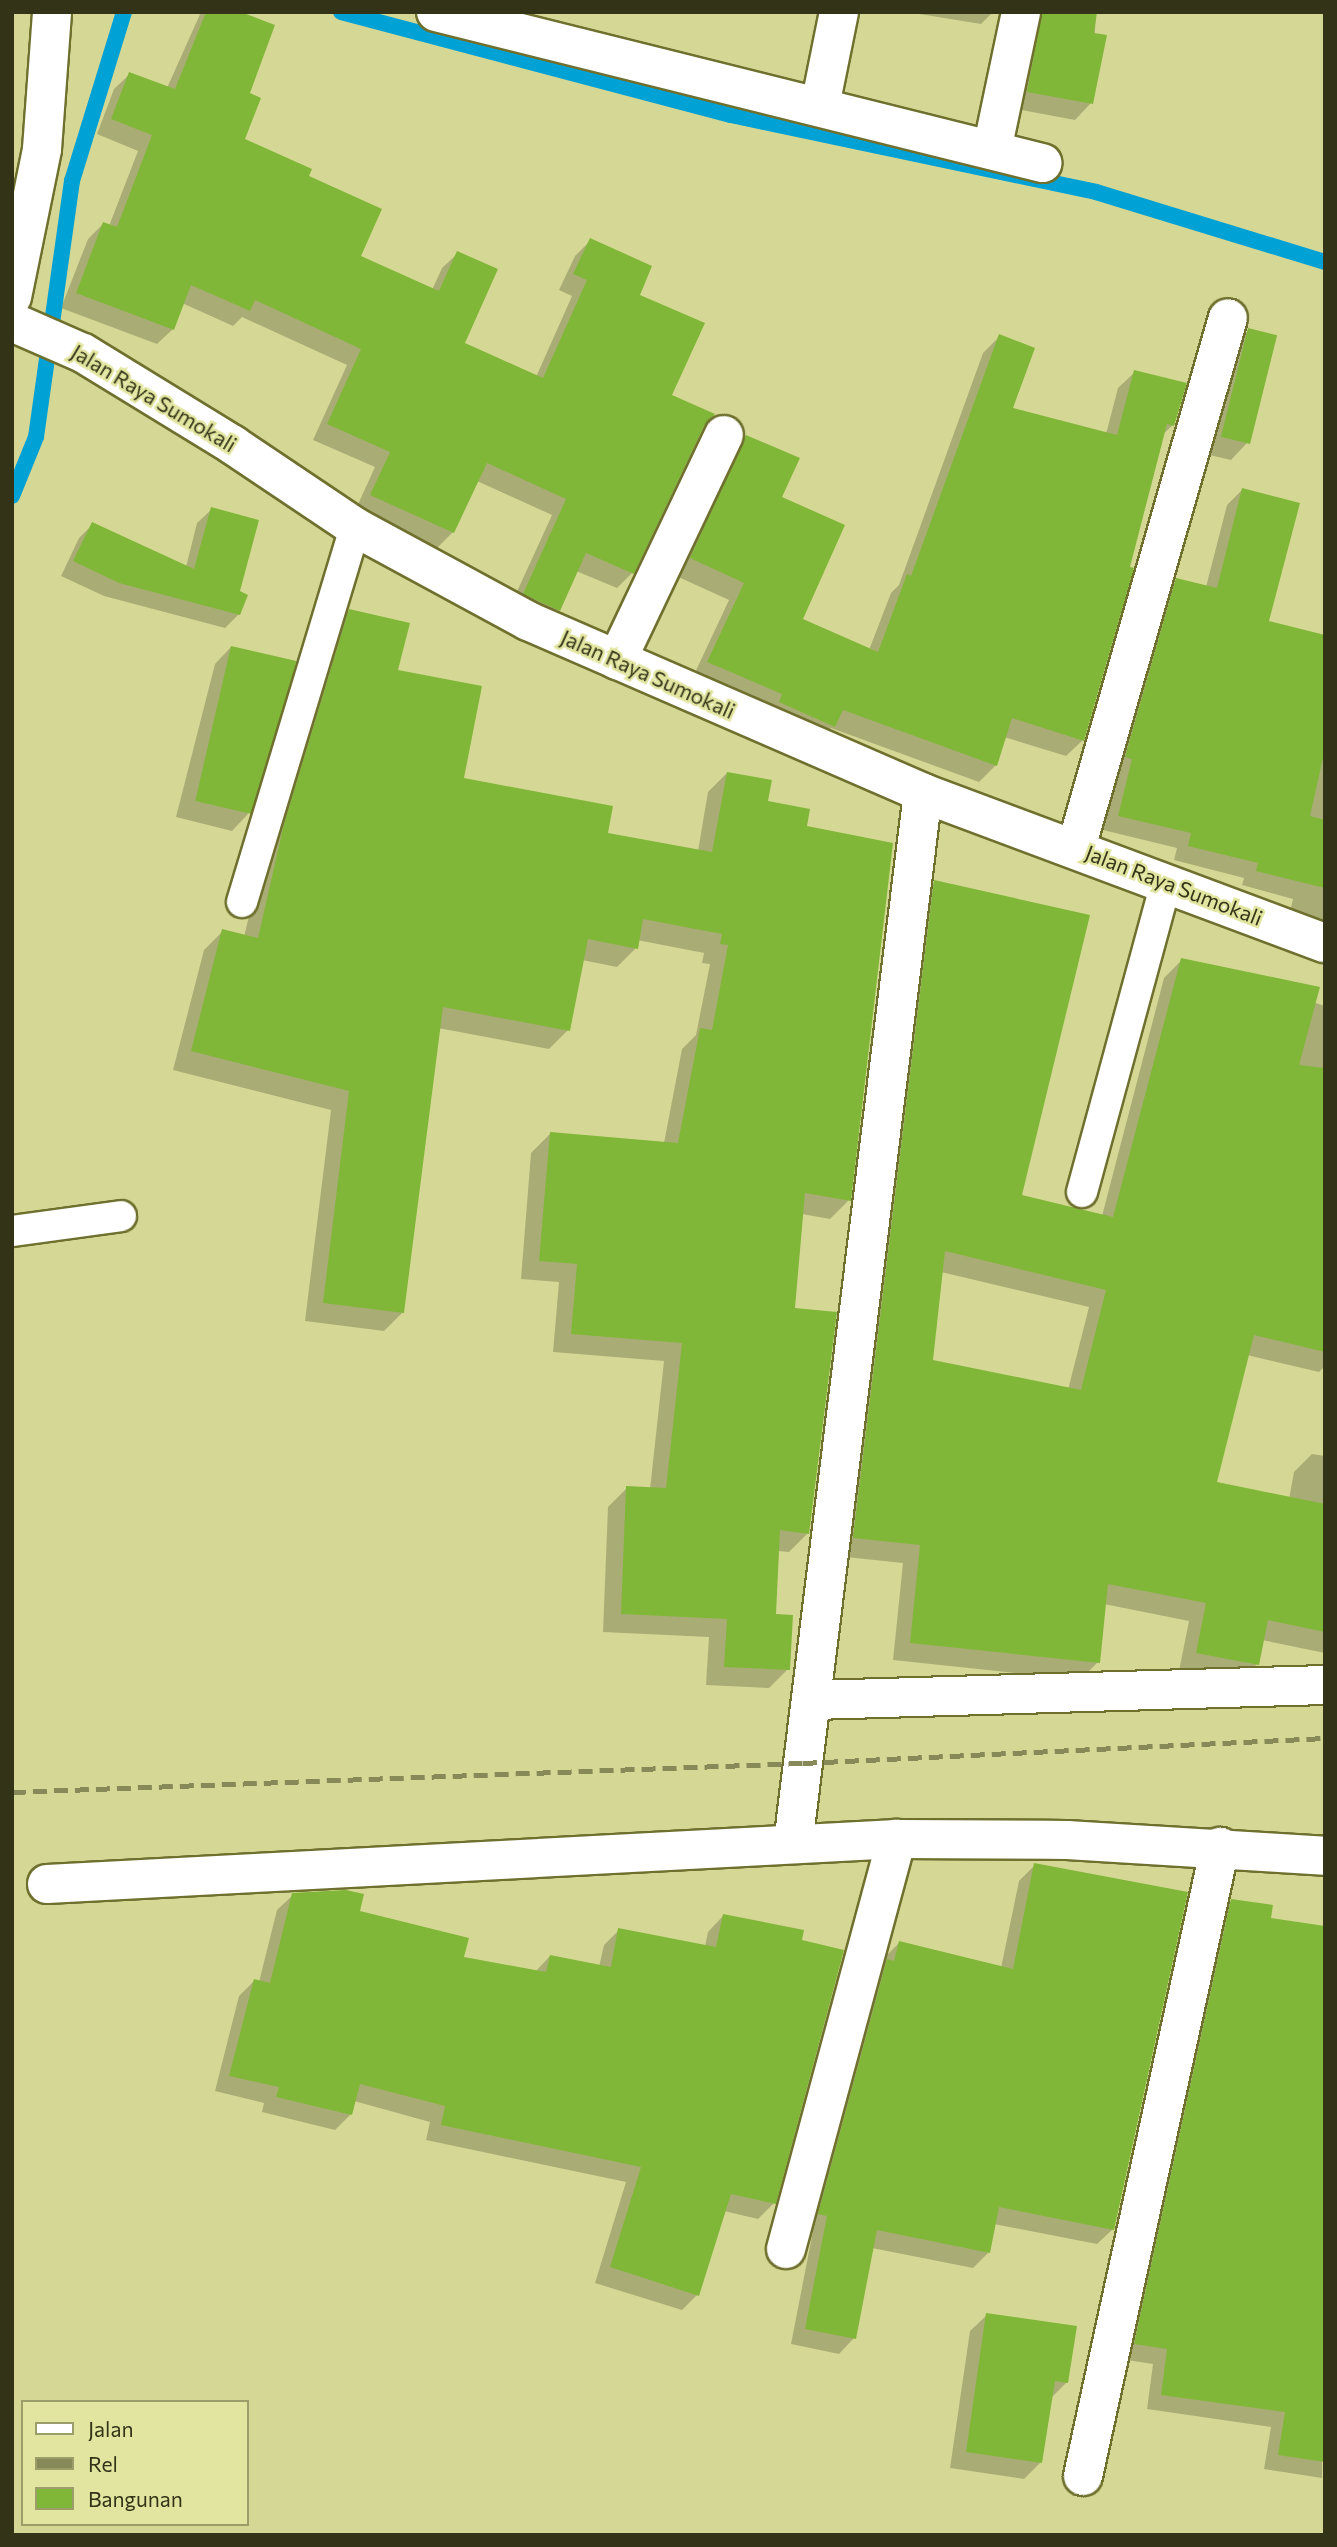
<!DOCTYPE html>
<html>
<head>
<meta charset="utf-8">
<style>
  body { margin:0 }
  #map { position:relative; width:1337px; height:2547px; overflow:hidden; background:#d5d894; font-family:Commissioner,sans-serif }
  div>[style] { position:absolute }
  .shadow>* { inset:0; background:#0003 }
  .stream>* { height:16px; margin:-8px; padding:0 8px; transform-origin:8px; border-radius:8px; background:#00a1d5 }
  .building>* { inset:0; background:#80b738; transform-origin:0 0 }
  .roads { filter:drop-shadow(2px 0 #6f702e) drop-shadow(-2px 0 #6f702e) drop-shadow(0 2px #6f702e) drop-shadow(0 -2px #6f702e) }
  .lane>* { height:30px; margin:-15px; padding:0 15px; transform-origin:15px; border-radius:15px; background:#fff }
  .street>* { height:38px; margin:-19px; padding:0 19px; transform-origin:19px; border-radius:19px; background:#fff }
  .secondary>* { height:38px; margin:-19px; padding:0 19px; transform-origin:19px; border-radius:19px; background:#fff }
  .rail>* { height:5px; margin-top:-2.5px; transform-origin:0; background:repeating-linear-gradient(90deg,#878958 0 14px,transparent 0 21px) }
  span { translate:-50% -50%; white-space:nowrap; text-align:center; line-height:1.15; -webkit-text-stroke:5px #e2e5a0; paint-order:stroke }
  .street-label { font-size:21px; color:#323317 }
  .frame { position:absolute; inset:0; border:14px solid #323317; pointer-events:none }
  .legend { position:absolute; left:21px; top:2400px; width:228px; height:126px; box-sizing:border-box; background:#e2e5a0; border:2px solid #9c9e69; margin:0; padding:9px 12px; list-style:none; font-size:21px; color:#323317 }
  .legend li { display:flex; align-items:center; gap:14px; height:35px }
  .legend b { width:35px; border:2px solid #9c9e69 }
</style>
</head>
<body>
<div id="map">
  <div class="shadow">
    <i style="clip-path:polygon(201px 12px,236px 12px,247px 94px,243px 140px,306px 177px,359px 257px,432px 290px,442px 268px,458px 253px,462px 343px,536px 377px,572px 296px,559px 290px,575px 256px,590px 241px,638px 296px,670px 396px,703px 425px,632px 573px,617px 588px,576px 571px,558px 610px,543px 625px,509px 609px,552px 515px,477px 481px,453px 532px,437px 548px,355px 511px,375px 467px,313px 440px,347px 365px,242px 317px,233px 326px,182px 303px,173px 329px,157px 344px,61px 308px,88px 239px,103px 224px,109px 226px,138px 151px,97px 134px,114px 89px,130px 74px,167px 88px)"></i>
    <i style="clip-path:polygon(907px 12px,993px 12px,981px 24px)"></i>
    <i style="clip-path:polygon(1019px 12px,1096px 12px,1091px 103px,1075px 120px,1011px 108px)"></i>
    <i style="clip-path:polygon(1249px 330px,1247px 443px,1231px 460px,1201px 453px,1232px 346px)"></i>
    <i style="clip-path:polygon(1000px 336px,1011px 409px,1106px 434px,1118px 388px,1135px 372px,1173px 425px,1162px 435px,1083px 740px,1066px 756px,1004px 737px,996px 765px,979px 782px,831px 728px,817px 742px,692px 679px,729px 600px,674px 575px,729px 453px,746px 437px,780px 497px,800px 619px,869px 650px,891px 593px,899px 585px,983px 353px)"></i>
    <i style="clip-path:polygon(1242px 490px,1267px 622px,1325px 637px,1325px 938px,1287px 926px,1293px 899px,1242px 885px,1244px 878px,1174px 860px,1177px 848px,1103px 830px,1118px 774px,1111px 772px,1162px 595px,1177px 580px,1206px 587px,1227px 505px)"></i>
    <i style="clip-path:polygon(212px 509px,238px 592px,239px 614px,225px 628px,104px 596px,61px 576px,79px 538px,93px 524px,186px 567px,197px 523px)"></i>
    <i style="clip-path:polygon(349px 611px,396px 671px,462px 779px,606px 834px,698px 851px,708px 792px,727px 773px,804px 827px,849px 1200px,830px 1219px,802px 1214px,793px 1310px,808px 1533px,789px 1552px,778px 1551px,774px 1616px,788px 1669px,769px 1688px,706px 1685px,709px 1637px,603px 1632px,608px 1507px,627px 1488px,650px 1489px,664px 1361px,553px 1352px,559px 1282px,521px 1279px,531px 1153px,550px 1134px,664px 1143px,682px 1049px,696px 1035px,710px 964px,702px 963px,704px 953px,637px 940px,636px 948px,617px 967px,582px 960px,568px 1030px,549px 1049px,438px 1028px,403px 1312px,384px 1331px,305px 1321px,331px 1110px,173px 1070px,204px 950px,223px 931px,244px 937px,266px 844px,330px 630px)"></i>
    <i style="clip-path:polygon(231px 647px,248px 814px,232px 831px,176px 817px,215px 664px)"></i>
    <i style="clip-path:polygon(evenodd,935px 882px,1020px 1197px,1102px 1216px,1164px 978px,1182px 960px,1325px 1006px,1325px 1366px,1319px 1372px,1247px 1355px,1214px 1484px,1289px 1499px,1294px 1472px,1312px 1454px,1325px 1456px,1325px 1653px,1262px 1640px,1257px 1664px,1239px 1682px,1179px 1671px,1189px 1621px,1104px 1604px,1098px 1662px,1080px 1680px,893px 1660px,903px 1563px,836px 1556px,917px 900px,935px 882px,941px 1272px,1089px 1307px,1068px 1390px,932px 1361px,941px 1272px)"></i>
    <i style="clip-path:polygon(1035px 1865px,1113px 2229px,1097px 2244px,994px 2224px,989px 2252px,973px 2268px,872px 2248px,854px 2338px,839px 2354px,791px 2344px,813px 2231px,804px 2229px,883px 1959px,899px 1943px,1001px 1968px,1019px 1881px)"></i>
    <i style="clip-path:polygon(293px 1895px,358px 1912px,462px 1959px,535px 1972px,550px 1956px,599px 1967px,604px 1945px,619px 1930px,705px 1946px,708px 1932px,723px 1916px,774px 2203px,758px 2219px,724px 2211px,697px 2295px,682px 2310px,595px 2283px,626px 2182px,426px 2140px,430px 2122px,354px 2101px,350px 2115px,335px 2130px,262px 2112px,264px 2103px,215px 2091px,239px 1996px,254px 1981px,259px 1982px,277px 1910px)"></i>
    <i style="clip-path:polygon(1232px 1901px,1269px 1919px,1325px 1928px,1322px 2478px,1264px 2469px,1271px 2427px,1147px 2409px,1153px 2364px,1120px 2359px,1217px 1916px)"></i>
    <i style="clip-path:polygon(987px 2315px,1067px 2382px,1051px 2398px,1040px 2463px,1024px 2479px,950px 2468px,970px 2331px)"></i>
  </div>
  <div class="stream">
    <i style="left:341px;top:12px;width:403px;rotate:14.8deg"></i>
    <i style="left:731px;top:115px;width:373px;rotate:11.9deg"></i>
    <i style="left:1096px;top:192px;width:239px;rotate:17deg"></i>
    <i style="left:12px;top:496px;width:64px;rotate:-67.9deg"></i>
    <i style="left:36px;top:437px;width:259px;rotate:-82deg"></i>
    <i style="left:72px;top:181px;width:177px;rotate:-72.9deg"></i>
  </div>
  <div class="building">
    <i style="clip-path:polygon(206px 12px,241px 12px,275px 25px,250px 93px,261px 98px,245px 139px,312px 169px,309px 176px,382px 209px,361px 256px,439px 291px,457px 251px,498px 269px,465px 343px,543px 378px,587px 280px,573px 274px,590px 238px,652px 266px,640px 295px,705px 323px,672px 395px,715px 414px,704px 426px,634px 574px,586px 553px,560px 611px,523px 594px,566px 499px,487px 463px,454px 533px,370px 495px,390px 452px,327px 424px,361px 349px,255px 300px,250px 311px,191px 285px,174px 330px,76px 293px,103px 222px,117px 227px,152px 135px,111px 119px,129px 72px,175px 89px)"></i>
    <i style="clip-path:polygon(1042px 12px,1097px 12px,1094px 33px,1107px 35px,1093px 104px,1027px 92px)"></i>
    <i style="left:1248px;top:328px;width:30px;height:112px;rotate:14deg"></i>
    <i style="clip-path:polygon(999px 334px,1035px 348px,1013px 408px,1117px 435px,1134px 370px,1187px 383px,1174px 426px,1167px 424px,1130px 567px,1134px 568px,1084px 741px,1012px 718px,997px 766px,843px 710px,835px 727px,779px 702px,782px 694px,707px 662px,744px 583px,690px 558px,746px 435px,800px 458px,782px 497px,845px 525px,803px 619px,878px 652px,907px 574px,911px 576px)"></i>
    <i style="clip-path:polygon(1242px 488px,1300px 503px,1269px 621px,1325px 635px,1325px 749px,1310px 816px,1325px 820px,1325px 888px,1256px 871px,1258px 863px,1188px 846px,1191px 833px,1118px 816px,1132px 759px,1125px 757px,1176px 578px,1217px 588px)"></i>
    <i style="clip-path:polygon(211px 507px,259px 520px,240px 591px,248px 595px,240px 615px,119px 583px,73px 561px,92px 522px,194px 569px)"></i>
    <i style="clip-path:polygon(349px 609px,410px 623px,398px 670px,482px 686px,464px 778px,613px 806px,608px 833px,712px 852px,727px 772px,772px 780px,768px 801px,810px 809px,807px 826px,893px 843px,851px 1201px,805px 1193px,795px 1308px,837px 1312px,809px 1534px,780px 1530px,776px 1614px,793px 1615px,790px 1670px,724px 1667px,727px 1619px,621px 1614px,626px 1486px,666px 1488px,682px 1343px,571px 1334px,577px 1264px,539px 1261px,550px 1132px,678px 1143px,700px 1028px,712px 1030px,728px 945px,720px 944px,722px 934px,643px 919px,638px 949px,588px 939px,570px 1031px,443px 1007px,404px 1313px,323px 1303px,349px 1091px,191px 1051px,222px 929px,258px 938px,284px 824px)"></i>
    <i style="left:231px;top:646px;width:67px;height:159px;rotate:13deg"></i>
    <i style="clip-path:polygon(evenodd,934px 880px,1090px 915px,1022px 1195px,1113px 1217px,1181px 958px,1320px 987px,1299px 1065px,1325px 1068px,1325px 1352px,1254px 1335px,1217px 1482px,1325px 1504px,1325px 1632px,1268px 1620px,1259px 1665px,1196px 1653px,1206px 1603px,1108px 1584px,1100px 1663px,910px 1643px,920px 1545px,853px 1538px,934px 880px,945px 1251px,1106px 1290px,1081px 1390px,933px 1360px,945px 1251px)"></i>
    <i style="clip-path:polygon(1034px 1863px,1188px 1892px,1114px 2230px,999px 2207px,990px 2253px,877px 2230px,856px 2339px,805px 2329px,827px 2216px,818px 2214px,887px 1959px,894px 1961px,899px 1941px,1013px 1969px)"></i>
    <i style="clip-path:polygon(346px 1890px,364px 1894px,360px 1911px,469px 1938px,464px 1957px,546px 1972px,550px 1955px,611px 1967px,618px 1928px,716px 1947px,723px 1914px,804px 1930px,802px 1940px,844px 1950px,776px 2204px,731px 2194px,699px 2296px,610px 2267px,641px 2167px,441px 2125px,445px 2106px,360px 2084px,352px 2115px,276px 2097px,279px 2087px,229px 2076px,254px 1979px,270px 1983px,292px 1893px)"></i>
    <i style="clip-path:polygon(1231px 1899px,1273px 1905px,1271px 1918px,1325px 1926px,1325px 2462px,1278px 2455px,1285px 2412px,1161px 2395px,1167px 2349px,1134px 2344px)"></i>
    <i style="clip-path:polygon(986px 2313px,1077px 2326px,1068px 2383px,1055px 2381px,1042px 2463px,966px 2452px)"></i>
  </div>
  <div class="roads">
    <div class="lane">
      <i style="left:242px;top:902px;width:392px;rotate:-73.2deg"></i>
      <i style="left:1082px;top:1192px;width:321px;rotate:-74.8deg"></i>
      <i style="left:12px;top:1231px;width:110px;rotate:-7.8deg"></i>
    </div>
    <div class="street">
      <i style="left:436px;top:12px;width:625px;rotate:13.99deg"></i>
      <i style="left:820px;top:106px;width:96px;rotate:-78.6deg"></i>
      <i style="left:992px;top:150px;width:141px;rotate:-78.1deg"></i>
      <i style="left:617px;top:660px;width:249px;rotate:-64.6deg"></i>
      <i style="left:1076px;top:848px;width:551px;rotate:-74deg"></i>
      <i style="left:814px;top:1700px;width:511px;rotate:-1.68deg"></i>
      <i style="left:793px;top:1844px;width:1059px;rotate:-82.95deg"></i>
      <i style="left:47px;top:1884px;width:851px;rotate:-3.03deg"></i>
      <i style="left:897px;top:1839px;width:170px;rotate:0.3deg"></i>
      <i style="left:1067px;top:1840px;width:258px;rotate:3.5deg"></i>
      <i style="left:786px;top:2249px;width:425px;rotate:-74.9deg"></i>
      <i style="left:1083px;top:2476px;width:644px;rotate:-77.71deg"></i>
    </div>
    <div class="secondary">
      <i style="left:12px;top:297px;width:151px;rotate:-78.5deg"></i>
      <i style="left:42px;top:149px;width:137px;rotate:-85.8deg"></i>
      <i style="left:12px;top:322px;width:77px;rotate:23.6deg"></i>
      <i style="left:83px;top:353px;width:176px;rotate:31.5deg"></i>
      <i style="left:233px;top:445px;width:147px;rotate:33.9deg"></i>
      <i style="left:355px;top:527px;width:197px;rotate:28.5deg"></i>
      <i style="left:528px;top:621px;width:431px;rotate:23.5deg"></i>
      <i style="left:923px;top:793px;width:429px;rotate:20.5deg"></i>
    </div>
  </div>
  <div class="rail">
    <i style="left:12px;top:1792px;width:792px;rotate:-2.1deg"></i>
    <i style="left:803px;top:1763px;width:523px;rotate:-2.74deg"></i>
  </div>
  <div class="street-label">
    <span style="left:154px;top:398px;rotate:31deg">Jalan Raya Sumokali</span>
    <span style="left:648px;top:674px;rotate:24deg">Jalan Raya Sumokali</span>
    <span style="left:1174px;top:885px;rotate:21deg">Jalan Raya Sumokali</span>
  </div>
  <div class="frame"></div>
  <ul class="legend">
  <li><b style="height:9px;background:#fff"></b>Jalan</li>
  <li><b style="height:9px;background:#878958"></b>Rel</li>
  <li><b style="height:19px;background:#80b738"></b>Bangunan</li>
  </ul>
</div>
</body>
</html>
